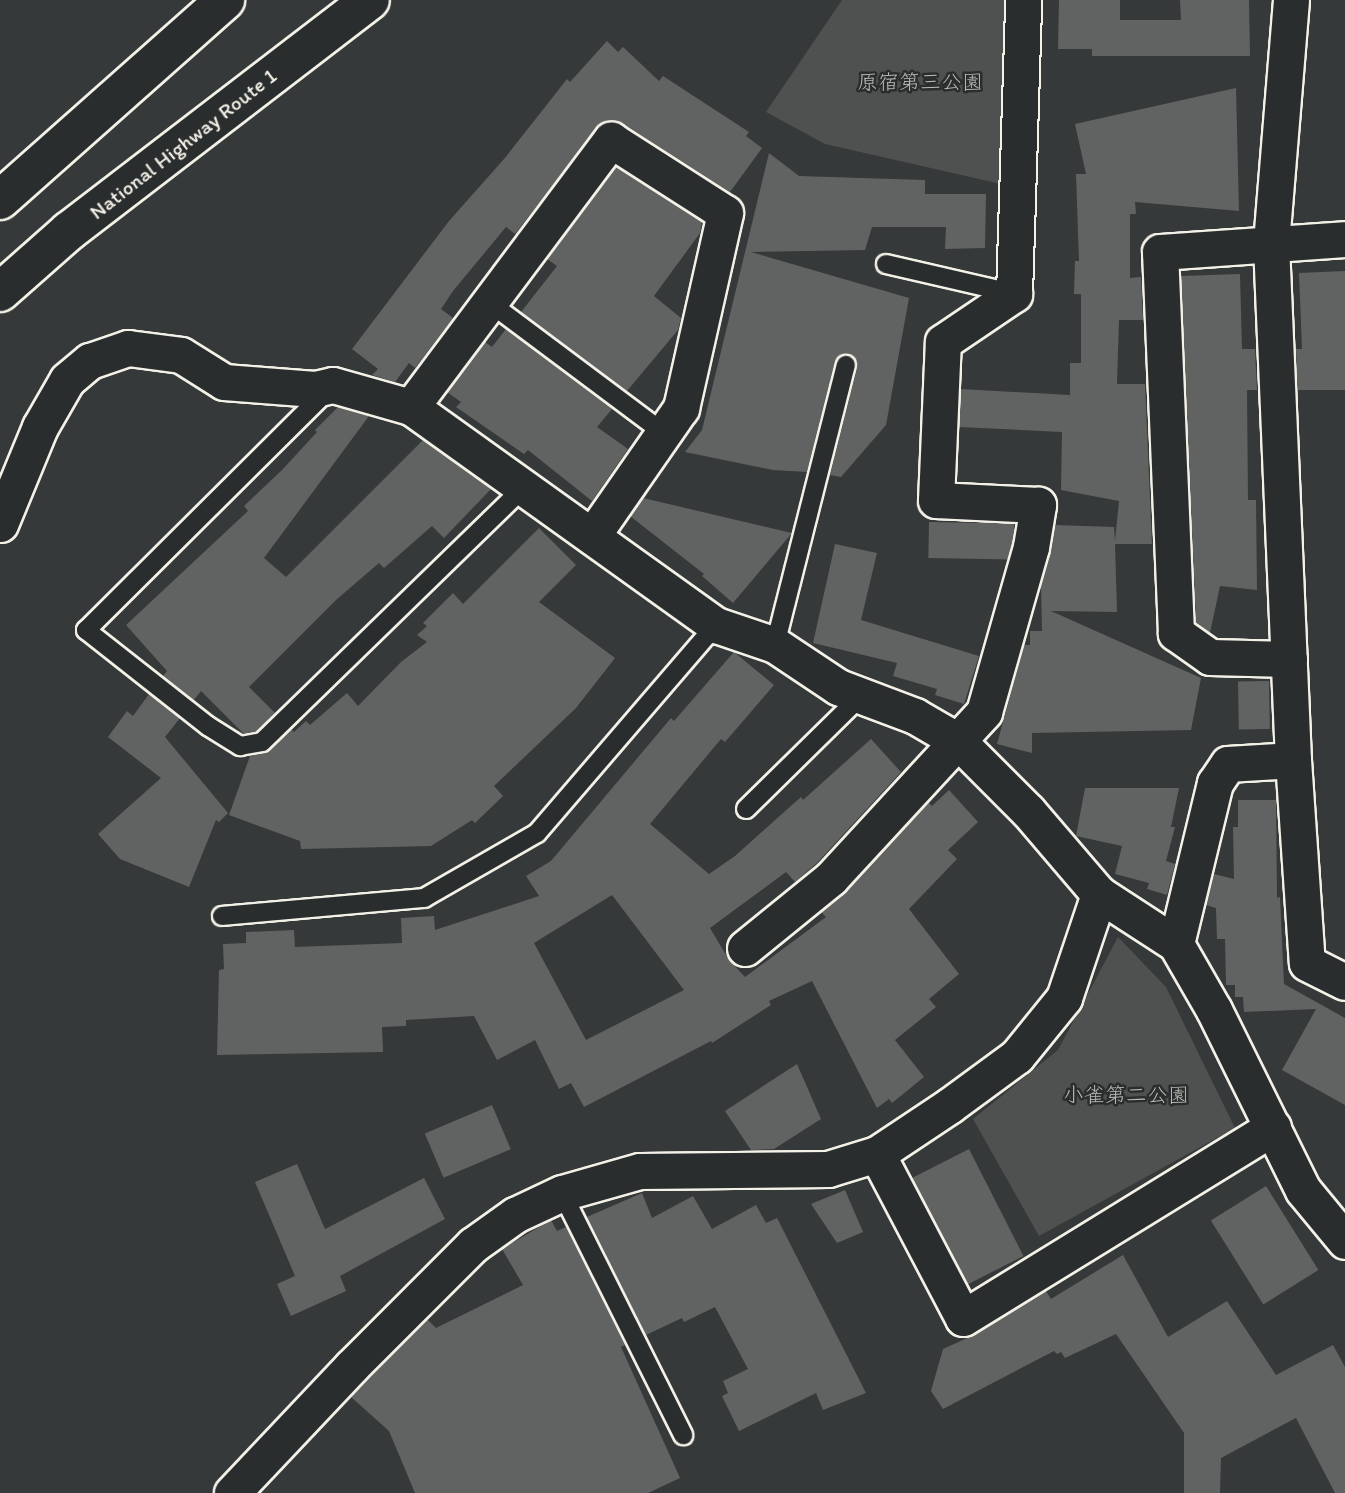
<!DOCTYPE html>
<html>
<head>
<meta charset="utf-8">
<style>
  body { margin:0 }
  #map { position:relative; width:1345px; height:1493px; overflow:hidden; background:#363939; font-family:Itim,"Klee One",sans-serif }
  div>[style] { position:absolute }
  .green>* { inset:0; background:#4e514f }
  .building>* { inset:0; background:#616362; transform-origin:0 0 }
  .roads { filter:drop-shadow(2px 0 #f4f1e8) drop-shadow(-2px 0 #f4f1e8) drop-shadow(0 2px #f4f1e8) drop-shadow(0 -2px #f4f1e8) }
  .lane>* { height:18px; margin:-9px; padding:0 9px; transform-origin:9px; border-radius:9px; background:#2a2d2e }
  .street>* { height:35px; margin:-17.5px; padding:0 17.5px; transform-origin:17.5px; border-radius:17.5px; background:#2a2d2e }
  .highway>* { height:38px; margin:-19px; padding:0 19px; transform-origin:19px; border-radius:19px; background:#2a2d2e }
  span { translate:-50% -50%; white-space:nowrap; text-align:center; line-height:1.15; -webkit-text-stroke:5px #2a2d2e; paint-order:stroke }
  .park-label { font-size:21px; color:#bab9b2 }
  .street-label { font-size:21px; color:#f4f1e8 }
</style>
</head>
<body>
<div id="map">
  <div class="green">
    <i style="clip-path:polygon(842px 0,1007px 0,1001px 184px,825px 144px,766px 112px)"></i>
    <i style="clip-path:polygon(1118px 937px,1166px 987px,1235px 1128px,1039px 1236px,973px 1119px,1058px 1050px)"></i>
  </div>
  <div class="building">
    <i style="clip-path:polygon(1059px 0,1120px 0,1120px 20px,1181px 20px,1180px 0,1249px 0,1250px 56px,1092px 56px,1092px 49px,1058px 49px)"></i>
    <i style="clip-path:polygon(607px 41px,618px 52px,623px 47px,659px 81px,663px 76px,749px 132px,746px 136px,762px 148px,730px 192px,622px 123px,612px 120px,602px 122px,515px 234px,506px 227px,453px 291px,441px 309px,453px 318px,415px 368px,409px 363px,395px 382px,372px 375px,378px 369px,352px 349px,449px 221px,504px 159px,567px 79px,570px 82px)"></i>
    <i style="clip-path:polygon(1236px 88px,1239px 211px,1135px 202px,1136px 214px,1130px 214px,1130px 278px,1141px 277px,1143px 320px,1119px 320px,1117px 384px,1145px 384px,1152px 544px,1115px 544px,1117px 612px,1051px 611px,1201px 678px,1191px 730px,1032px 733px,1032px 753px,997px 744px,1024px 645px,1030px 645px,1030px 631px,1042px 631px,1041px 586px,1055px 525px,1114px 527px,1115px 541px,1119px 501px,1061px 490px,1062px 432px,959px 427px,961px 389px,1070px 395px,1070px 363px,1081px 363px,1081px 294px,1074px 294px,1075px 261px,1079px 261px,1076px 174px,1086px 174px,1075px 124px)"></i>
    <i style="clip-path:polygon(769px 153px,799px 176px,925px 180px,925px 194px,986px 194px,985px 248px,945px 249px,946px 227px,872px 227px,865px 250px,751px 252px,909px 298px,886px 425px,841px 477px,830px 475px,857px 368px,854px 357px,848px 354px,838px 357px,835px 362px,807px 472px,773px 470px,685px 452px,702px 430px)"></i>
    <i style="clip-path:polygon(616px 167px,702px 222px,700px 233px,654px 296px,681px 318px,678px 330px,627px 391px,521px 312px,557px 266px,547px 259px)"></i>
    <i style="clip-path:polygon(1345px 271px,1345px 390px,1297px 390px,1296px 349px,1302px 349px,1299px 273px)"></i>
    <i style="clip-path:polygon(1240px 274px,1242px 349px,1255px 349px,1257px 390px,1247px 390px,1248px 500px,1256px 500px,1257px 590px,1220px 586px,1210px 633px,1196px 622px,1181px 276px)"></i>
    <i style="clip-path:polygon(506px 329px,612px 409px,597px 427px,628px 449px,592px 501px,528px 450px,524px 454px,456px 407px,461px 402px,447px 392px,485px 342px,492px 347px)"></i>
    <i style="clip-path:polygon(338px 407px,369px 416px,264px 558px,286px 577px,423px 440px,491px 489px,444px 538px,432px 526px,384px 568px,379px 563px,336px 600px,249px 687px,275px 713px,257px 731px,244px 734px,201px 691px,194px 700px,163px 676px,167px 671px,126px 625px,248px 511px,244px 506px,283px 469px,317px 432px,315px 430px)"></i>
    <i style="clip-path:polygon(643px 498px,792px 533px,733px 603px,702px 576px,704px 574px,630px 516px)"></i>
    <i style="left:929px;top:522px;width:85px;height:36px;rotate:1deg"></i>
    <i style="clip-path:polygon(539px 528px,576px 565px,539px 602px,615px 658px,576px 708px,494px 786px,503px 796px,475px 823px,472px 820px,431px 846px,301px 849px,300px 841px,229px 815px,250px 756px,269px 751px,291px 729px,294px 732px,306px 721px,310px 725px,347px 693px,358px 706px,401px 662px,427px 642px,417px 635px,427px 626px,423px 623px,453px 593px,463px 604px)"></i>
    <i style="clip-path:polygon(835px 544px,877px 553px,861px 620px,979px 656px,964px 704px,935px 695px,937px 689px,893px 676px,897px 663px,813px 643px)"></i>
    <i style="clip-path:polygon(evenodd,734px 652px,774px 685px,725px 742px,721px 739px,650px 824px,709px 874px,735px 856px,801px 797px,803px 800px,871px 739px,901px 772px,817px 863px,795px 882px,786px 872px,710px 928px,729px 960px,745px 977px,826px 917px,821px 912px,846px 892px,928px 802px,932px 806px,949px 790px,978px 822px,948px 850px,957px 859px,909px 909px,959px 974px,929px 999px,936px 1007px,895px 1040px,924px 1077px,892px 1103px,889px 1099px,877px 1108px,812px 981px,769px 1001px,771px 1005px,712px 1043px,711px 1041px,584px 1107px,571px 1083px,559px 1089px,535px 1040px,497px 1060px,474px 1016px,406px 1020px,406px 1026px,382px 1027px,383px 1052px,217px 1055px,219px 970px,224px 969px,223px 944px,246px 943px,246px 932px,294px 930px,295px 947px,402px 943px,401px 918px,434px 916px,435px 930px,539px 896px,526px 876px,551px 861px,671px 718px,674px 721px,734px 652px,612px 895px,684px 990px,586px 1040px,534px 943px,612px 895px)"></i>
    <i style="left:1269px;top:681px;width:48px;height:31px;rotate:89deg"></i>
    <i style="clip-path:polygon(149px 694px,180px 718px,165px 737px,228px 813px,219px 822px,216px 820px,189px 887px,120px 859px,98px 834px,161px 778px,108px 737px,127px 711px,133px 716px)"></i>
    <i style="clip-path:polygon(1085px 788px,1179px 788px,1171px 827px,1175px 827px,1166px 861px,1175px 864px,1167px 895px,1147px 889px,1149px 883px,1115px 874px,1122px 846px,1076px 836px)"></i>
    <i style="clip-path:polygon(1238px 800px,1276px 800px,1277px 898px,1280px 897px,1284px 984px,1345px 1018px,1345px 1105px,1282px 1070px,1316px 1009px,1244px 1012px,1243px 997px,1235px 997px,1235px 985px,1226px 985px,1225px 939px,1217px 939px,1216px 908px,1206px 905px,1214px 874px,1234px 879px,1233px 827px,1238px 827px)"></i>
    <i style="clip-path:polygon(797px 1064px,821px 1119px,774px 1149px,751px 1150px,725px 1111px)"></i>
    <i style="left:492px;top:1105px;width:48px;height:73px;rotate:67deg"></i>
    <i style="left:969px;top:1149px;width:120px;height:64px;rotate:63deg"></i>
    <i style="clip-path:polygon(297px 1164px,325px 1229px,424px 1178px,445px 1219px,340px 1276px,346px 1291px,291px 1316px,277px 1284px,295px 1276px,255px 1182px)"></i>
    <i style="left:1266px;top:1186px;width:99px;height:65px;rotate:58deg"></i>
    <i style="clip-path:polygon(845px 1190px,863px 1232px,837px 1243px,811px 1204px)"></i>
    <i style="clip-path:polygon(642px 1193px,652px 1218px,693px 1196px,712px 1229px,756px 1205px,766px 1223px,777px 1218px,866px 1393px,823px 1410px,816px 1393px,739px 1431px,722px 1396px,728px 1393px,723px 1381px,748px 1369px,715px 1307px,684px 1322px,682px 1318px,646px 1335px,587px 1217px)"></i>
    <i style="clip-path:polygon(551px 1220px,557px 1231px,566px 1227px,625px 1345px,621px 1347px,680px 1478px,648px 1493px,415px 1493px,389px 1431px,351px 1397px,427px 1319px,436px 1328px,523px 1285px,502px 1249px)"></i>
    <i style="clip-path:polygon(1123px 1255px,1168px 1337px,1227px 1301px,1276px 1375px,1333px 1345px,1345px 1367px,1345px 1493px,1335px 1493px,1296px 1418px,1221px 1458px,1220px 1493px,1184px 1493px,1184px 1433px,1116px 1334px,1065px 1358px,1061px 1352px,1057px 1354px,1054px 1351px,943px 1409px,931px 1391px,943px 1349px,974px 1335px,1046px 1291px,1051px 1299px)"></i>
  </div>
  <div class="roads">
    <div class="lane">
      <i style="left:886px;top:264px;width:129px;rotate:13deg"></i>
      <i style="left:490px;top:303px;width:217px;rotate:36.8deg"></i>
      <i style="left:328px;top:390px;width:341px;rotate:135.2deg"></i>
      <i style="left:86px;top:630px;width:155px;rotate:38.2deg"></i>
      <i style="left:208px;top:726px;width:38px;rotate:32deg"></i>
      <i style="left:240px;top:746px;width:22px;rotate:-10deg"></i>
      <i style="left:262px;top:742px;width:367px;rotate:-44.2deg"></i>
      <i style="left:775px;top:645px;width:289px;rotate:-75.8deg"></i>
      <i style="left:746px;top:809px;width:161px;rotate:-44.5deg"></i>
      <i style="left:222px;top:916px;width:203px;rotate:-5.1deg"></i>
      <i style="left:424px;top:898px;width:130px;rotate:-29.9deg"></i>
      <i style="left:537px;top:833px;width:274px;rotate:-49.3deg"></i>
      <i style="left:562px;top:1193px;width:271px;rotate:63.4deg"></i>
    </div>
    <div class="street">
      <i style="left:1291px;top:0;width:245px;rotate:94.7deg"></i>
      <i style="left:1271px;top:244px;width:516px;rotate:87.56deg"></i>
      <i style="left:1293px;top:760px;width:203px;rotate:86.1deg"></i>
      <i style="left:1307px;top:963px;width:42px;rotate:26.6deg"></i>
      <i style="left:411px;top:407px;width:334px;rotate:-53.2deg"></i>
      <i style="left:611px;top:140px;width:135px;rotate:32.6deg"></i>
      <i style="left:725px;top:213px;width:200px;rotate:102.7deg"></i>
      <i style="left:681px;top:408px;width:156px;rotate:124.8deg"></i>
      <i style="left:0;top:524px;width:105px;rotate:-67.6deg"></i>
      <i style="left:40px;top:427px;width:54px;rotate:-60.1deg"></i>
      <i style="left:67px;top:380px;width:30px;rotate:-40deg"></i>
      <i style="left:90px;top:361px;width:40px;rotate:-18.9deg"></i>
      <i style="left:128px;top:348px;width:53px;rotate:7.5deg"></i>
      <i style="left:181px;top:355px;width:51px;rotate:32.1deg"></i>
      <i style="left:224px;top:382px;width:91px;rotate:4.4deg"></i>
      <i style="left:315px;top:389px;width:18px;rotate:-13deg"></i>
      <i style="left:333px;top:385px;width:81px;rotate:15.8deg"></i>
      <i style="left:411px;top:407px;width:375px;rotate:35.6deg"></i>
      <i style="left:716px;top:625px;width:62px;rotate:18.7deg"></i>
      <i style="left:775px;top:645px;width:76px;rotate:33.7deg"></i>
      <i style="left:838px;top:687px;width:82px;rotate:20.6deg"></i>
      <i style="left:915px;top:716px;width:50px;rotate:30.2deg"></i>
      <i style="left:958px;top:741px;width:99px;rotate:45deg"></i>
      <i style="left:1028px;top:811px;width:109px;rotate:49.5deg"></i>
      <i style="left:1099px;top:894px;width:92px;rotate:33deg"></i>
      <i style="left:1176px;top:944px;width:76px;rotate:60.1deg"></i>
      <i style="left:1214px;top:1010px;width:201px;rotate:63.7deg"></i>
      <i style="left:1303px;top:1190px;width:66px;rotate:50.5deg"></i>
      <i style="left:1289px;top:659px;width:79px;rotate:-178.5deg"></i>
      <i style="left:1210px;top:657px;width:42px;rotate:-144.8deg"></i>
      <i style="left:1176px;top:633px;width:381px;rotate:-92.4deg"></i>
      <i style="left:1160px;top:252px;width:185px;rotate:-4deg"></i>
      <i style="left:1176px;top:944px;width:166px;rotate:-76.4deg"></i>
      <i style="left:1215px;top:783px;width:23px;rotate:-56deg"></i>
      <i style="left:1228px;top:764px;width:65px;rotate:-3.5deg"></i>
      <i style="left:745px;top:948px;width:111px;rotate:-39.1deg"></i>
      <i style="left:831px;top:878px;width:226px;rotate:-47.3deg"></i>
      <i style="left:984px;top:712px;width:172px;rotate:-74.1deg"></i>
      <i style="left:1031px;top:547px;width:43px;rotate:-80.5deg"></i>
      <i style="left:1038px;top:505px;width:102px;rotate:-177.2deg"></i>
      <i style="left:936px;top:500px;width:158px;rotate:-87.5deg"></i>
      <i style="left:943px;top:342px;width:86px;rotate:-34.1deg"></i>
      <i style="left:1014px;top:294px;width:294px;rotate:-88.2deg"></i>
      <i style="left:877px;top:1154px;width:185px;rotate:62.3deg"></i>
      <i style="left:963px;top:1318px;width:364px;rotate:-31.6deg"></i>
      <i style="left:232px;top:1493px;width:173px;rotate:-46.6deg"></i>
      <i style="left:351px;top:1367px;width:173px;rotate:-45deg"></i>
      <i style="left:473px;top:1245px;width:52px;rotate:-35.5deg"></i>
      <i style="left:515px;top:1215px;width:52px;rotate:-25.1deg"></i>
      <i style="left:562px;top:1193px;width:81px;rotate:-15.8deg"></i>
      <i style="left:640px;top:1171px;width:188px;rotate:-0.6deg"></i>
      <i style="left:828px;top:1169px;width:51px;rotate:-17deg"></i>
      <i style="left:877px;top:1154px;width:87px;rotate:-33.7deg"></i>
      <i style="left:949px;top:1106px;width:84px;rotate:-36.3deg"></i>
      <i style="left:1017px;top:1056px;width:75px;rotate:-51deg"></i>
      <i style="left:1064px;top:998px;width:110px;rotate:-71.4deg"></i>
    </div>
    <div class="highway">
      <i style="left:0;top:200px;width:301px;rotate:-41.6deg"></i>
      <i style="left:0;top:292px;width:92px;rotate:-41.5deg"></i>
      <i style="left:69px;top:231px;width:379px;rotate:-37.5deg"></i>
    </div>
  </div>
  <div class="park-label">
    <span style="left:920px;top:82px">原宿第三公園</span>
    <span style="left:1126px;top:1095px">小雀第二公園</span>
  </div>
  <div class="street-label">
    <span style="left:183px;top:144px;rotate:-38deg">National Highway Route 1</span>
  </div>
</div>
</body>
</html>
